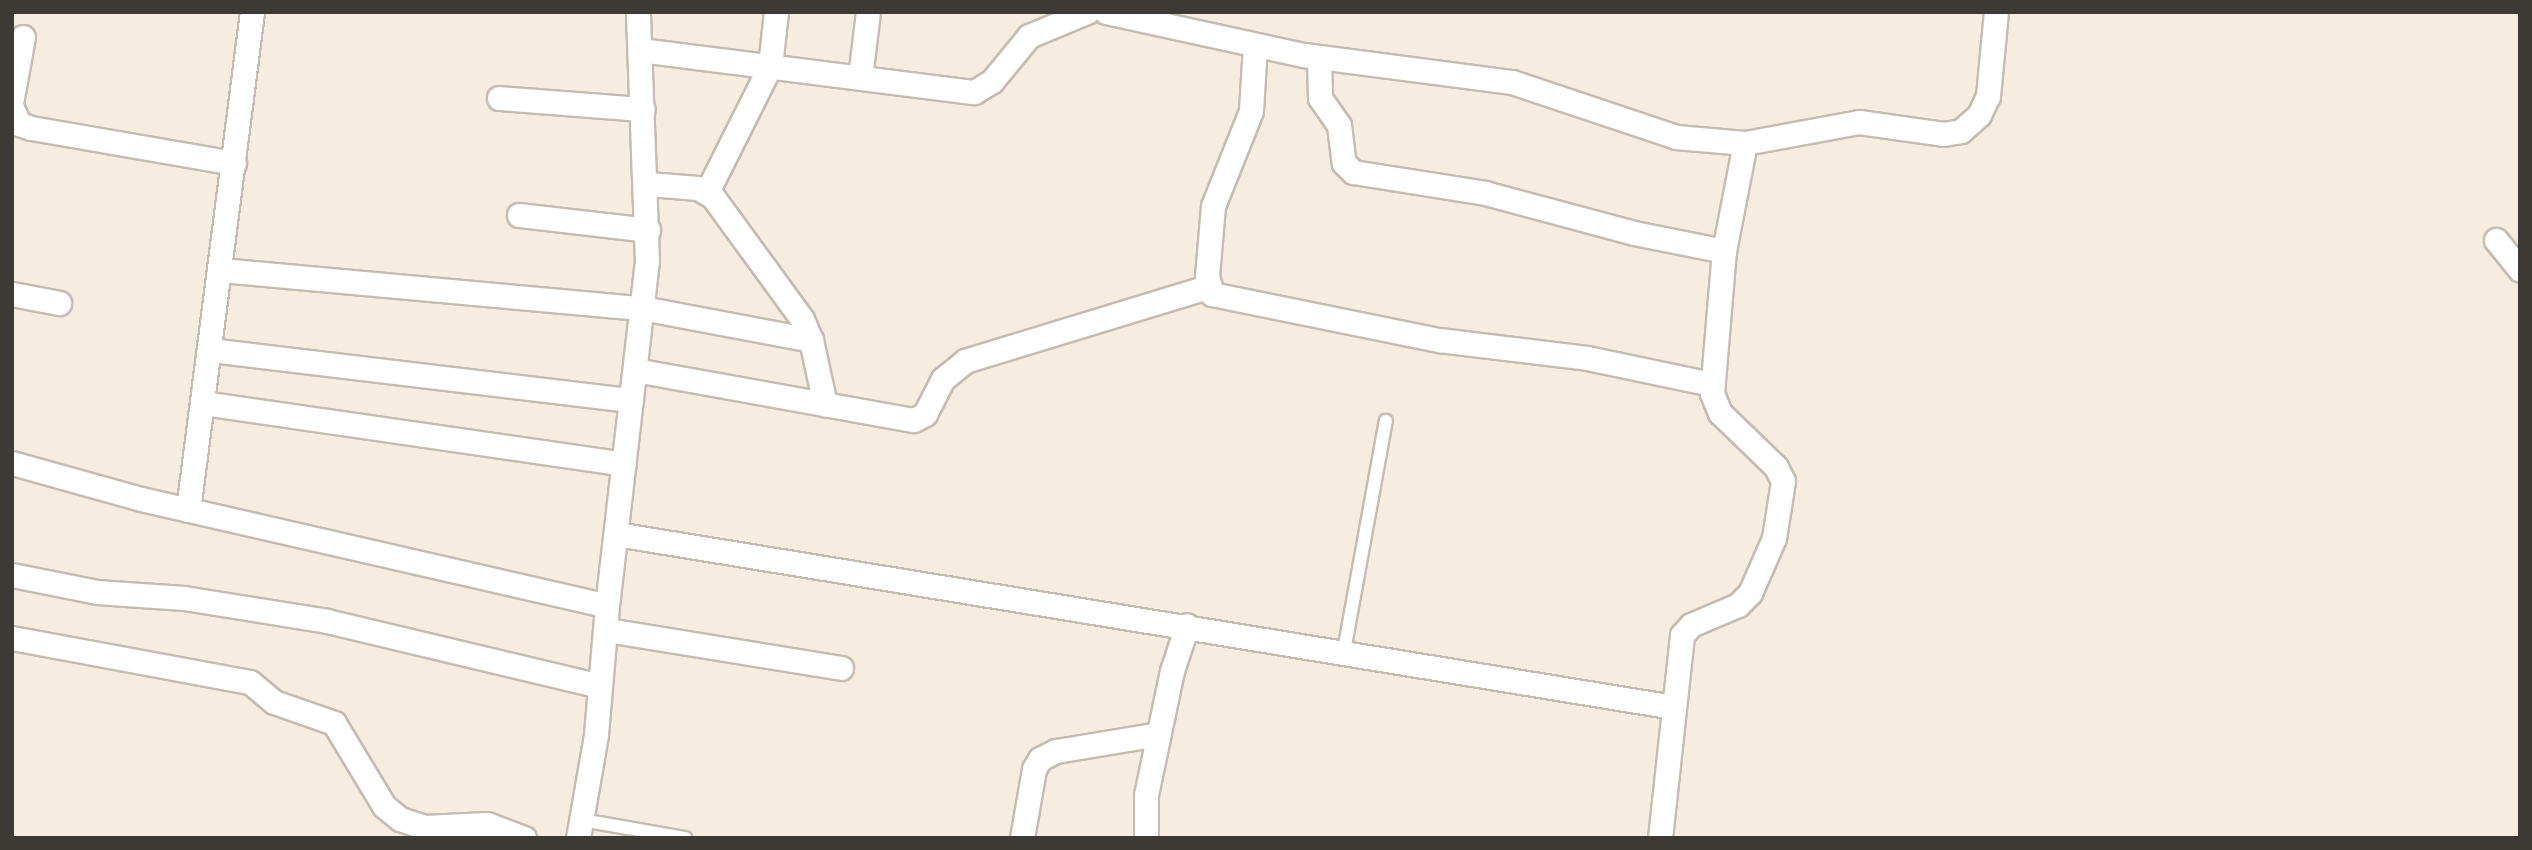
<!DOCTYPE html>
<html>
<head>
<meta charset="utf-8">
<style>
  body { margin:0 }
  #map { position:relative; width:2532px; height:850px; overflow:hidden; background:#f6ede1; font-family:"Fira Sans",sans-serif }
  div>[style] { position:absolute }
  .roads { filter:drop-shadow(2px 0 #c5bcb1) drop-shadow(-2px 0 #c5bcb1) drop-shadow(0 2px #c5bcb1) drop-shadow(0 -2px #c5bcb1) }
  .service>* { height:12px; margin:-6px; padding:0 6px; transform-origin:6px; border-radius:6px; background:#fff }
  .minor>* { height:23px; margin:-11.5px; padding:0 11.5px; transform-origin:11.5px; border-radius:11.5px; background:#fff }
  span { translate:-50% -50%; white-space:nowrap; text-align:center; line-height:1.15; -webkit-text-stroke:5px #f6ede1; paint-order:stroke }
  .frame { position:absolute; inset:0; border:14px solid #3d3a35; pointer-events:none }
</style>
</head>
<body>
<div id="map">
  <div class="roads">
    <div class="service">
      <i style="left:1344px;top:651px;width:234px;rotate:-79.7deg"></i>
      <i style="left:582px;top:820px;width:105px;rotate:9.9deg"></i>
    </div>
    <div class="minor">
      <i style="left:1106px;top:12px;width:203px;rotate:12.3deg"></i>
      <i style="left:1304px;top:55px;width:210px;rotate:7.4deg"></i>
      <i style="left:1512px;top:82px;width:173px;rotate:18.5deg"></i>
      <i style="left:1676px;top:137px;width:69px;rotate:5deg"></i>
      <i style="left:1745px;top:143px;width:116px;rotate:-10.4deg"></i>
      <i style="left:1859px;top:122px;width:85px;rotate:8.1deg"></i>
      <i style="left:1943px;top:134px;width:18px;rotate:-9deg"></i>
      <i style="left:1961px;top:131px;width:24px;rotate:-42deg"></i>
      <i style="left:1979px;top:115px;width:21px;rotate:-65deg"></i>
      <i style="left:1988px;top:96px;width:84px;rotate:-84.6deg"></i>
      <i style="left:1255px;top:45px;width:66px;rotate:93.5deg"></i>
      <i style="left:1251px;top:111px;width:102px;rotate:111.8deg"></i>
      <i style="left:1213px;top:206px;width:70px;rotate:94.9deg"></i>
      <i style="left:1207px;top:276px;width:19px;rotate:74deg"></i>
      <i style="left:1212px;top:294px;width:232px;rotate:11.5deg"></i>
      <i style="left:1439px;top:340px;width:149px;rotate:6.9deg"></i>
      <i style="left:1587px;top:358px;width:127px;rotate:11.8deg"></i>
      <i style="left:640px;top:50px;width:337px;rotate:7.2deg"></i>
      <i style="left:974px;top:92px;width:21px;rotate:-31deg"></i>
      <i style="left:992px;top:81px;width:58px;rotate:-50.6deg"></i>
      <i style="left:1029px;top:36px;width:63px;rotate:-22.5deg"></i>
      <i style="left:1319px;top:57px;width:41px;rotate:88.6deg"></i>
      <i style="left:1320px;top:98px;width:33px;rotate:55deg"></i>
      <i style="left:1339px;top:125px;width:38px;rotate:83deg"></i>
      <i style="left:1344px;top:163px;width:13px;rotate:45deg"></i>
      <i style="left:1353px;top:172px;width:134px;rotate:9deg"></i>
      <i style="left:1485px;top:193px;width:154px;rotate:15deg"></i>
      <i style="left:1634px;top:233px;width:92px;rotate:11.3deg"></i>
      <i style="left:860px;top:77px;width:65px;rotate:-83deg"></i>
      <i style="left:12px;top:98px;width:62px;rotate:-79.8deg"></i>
      <i style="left:499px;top:98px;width:144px;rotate:4.4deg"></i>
      <i style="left:12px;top:108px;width:17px;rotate:66deg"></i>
      <i style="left:19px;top:124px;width:13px;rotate:18deg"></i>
      <i style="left:31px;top:128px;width:206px;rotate:9.8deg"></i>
      <i style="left:648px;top:184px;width:50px;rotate:4.6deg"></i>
      <i style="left:698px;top:188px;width:17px;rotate:31deg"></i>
      <i style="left:713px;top:197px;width:151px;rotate:53.9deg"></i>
      <i style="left:802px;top:319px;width:23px;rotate:67deg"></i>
      <i style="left:811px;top:340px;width:66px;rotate:77.7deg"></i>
      <i style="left:707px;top:192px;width:141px;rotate:-63.4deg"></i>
      <i style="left:770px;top:66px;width:54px;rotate:-83.7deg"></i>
      <i style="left:519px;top:215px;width:130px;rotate:6.6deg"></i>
      <i style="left:2496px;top:240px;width:38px;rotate:51deg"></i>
      <i style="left:221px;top:270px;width:423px;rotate:5.2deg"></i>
      <i style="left:642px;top:308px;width:172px;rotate:10.7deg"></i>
      <i style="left:12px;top:294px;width:48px;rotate:10.8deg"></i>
      <i style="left:210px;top:350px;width:424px;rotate:6.8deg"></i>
      <i style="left:635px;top:370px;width:283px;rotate:10.2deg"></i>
      <i style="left:914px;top:420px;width:13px;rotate:-29deg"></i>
      <i style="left:925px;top:414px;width:39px;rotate:-63deg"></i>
      <i style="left:943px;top:379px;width:28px;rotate:-39deg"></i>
      <i style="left:965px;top:361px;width:253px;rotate:-17deg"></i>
      <i style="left:203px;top:403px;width:425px;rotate:8.2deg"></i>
      <i style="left:12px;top:463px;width:134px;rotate:15.6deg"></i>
      <i style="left:141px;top:499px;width:478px;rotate:12.9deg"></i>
      <i style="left:607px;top:606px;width:129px;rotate:94.9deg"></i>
      <i style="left:596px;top:735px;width:105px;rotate:99.9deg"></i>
      <i style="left:188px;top:510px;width:502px;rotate:-82.68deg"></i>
      <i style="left:616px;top:534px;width:1072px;rotate:9.29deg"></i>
      <i style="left:12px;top:575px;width:87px;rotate:11.3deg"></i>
      <i style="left:97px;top:592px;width:87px;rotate:3.9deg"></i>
      <i style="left:184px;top:598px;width:145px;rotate:9.1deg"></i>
      <i style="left:327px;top:621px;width:280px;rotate:13.4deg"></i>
      <i style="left:607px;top:606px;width:347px;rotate:-83.4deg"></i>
      <i style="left:647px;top:261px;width:249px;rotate:-92.1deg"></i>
      <i style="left:607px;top:630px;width:237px;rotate:9.2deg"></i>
      <i style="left:12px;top:638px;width:242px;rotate:10.5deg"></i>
      <i style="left:250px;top:682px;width:31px;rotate:40deg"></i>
      <i style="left:274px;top:702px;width:64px;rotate:19.3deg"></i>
      <i style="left:334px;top:723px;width:97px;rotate:58.9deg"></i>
      <i style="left:384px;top:806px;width:21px;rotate:39deg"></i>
      <i style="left:400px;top:819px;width:25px;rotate:18deg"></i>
      <i style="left:424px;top:827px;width:63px;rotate:-2.7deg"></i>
      <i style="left:487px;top:824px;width:40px;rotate:21deg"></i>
      <i style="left:1022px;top:838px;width:70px;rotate:-80.1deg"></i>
      <i style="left:1034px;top:769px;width:12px;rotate:-59deg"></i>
      <i style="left:1040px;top:759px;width:18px;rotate:-27deg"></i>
      <i style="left:1056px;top:751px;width:104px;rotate:-9.4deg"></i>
      <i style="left:1146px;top:838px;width:43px;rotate:-90deg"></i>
      <i style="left:1146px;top:795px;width:127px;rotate:-78.2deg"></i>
      <i style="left:1172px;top:671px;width:48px;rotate:-71.9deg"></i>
      <i style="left:1660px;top:838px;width:204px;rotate:-83.8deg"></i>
      <i style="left:1682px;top:635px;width:13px;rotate:-48deg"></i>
      <i style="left:1691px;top:625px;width:51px;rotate:-23.1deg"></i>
      <i style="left:1738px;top:605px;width:17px;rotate:-45deg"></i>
      <i style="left:1750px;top:593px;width:60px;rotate:-66.4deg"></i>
      <i style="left:1774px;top:538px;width:58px;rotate:-81deg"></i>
      <i style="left:1783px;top:481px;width:16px;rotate:-117deg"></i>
      <i style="left:1776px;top:467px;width:78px;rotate:-136deg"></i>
      <i style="left:1720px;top:413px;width:22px;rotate:-112deg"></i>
      <i style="left:1712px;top:393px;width:143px;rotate:-85.2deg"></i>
      <i style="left:1724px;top:251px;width:110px;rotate:-79deg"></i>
    </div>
  </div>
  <div class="frame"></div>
</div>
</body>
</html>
